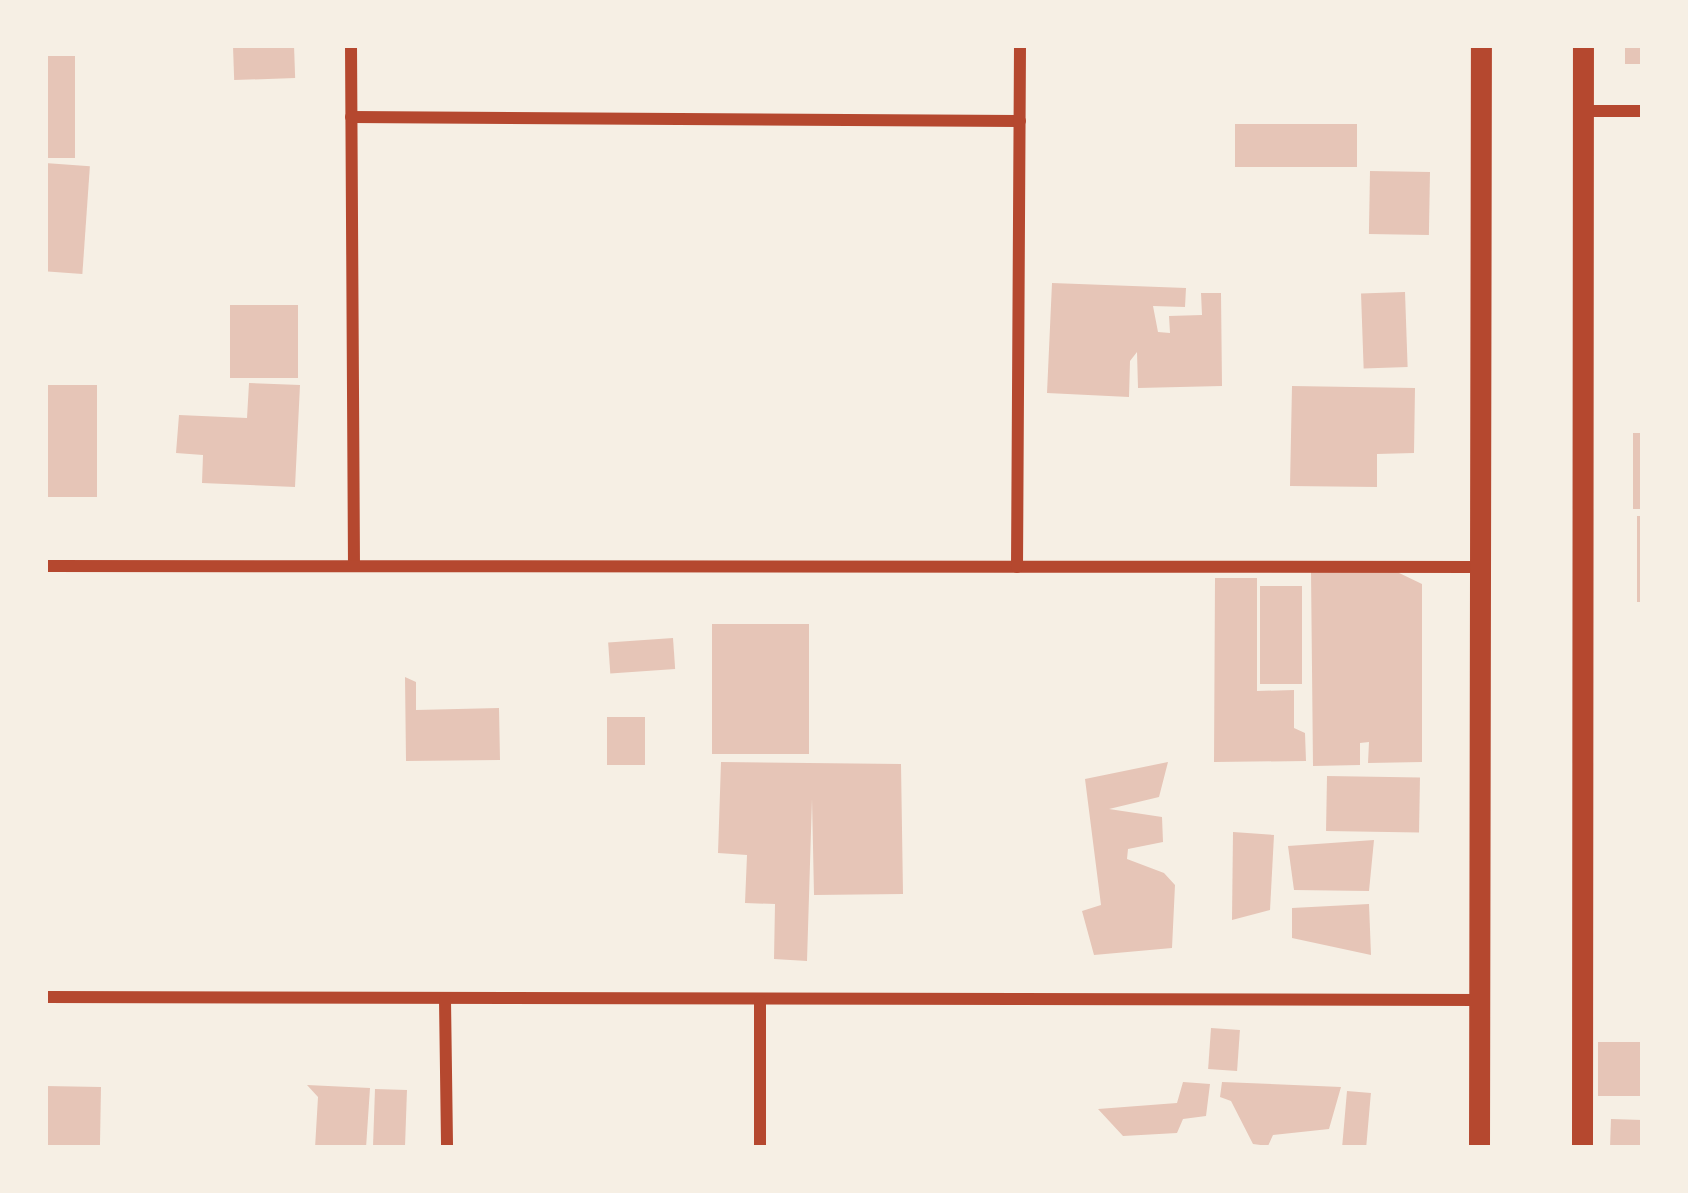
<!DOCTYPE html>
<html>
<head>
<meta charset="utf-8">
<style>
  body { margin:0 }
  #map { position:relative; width:1688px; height:1193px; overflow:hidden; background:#f6efe4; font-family:"Asap Condensed",sans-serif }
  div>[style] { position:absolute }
  .building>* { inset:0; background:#e6c5b7; transform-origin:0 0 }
  .minor>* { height:12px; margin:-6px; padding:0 6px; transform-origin:6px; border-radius:6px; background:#b5482f }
  .tertiary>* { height:21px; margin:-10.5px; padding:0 10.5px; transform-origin:10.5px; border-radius:10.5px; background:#b5482f }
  span { translate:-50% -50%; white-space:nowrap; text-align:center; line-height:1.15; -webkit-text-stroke:12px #f6efe4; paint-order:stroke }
  .frame { position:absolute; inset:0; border:48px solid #f6efe4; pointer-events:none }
</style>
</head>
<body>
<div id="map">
  <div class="building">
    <i style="left:294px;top:45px;width:33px;height:61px;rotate:88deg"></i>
    <i style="left:1625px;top:45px;width:18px;height:19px"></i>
    <i style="left:45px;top:56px;width:30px;height:102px"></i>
    <i style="left:1235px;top:124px;width:122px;height:43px"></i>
    <i style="left:45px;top:163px;width:45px;height:108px;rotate:4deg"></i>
    <i style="left:1370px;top:171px;width:60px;height:63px;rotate:1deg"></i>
    <i style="clip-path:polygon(1052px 283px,1186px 288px,1185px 307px,1153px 306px,1158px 332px,1170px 333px,1169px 316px,1202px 315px,1201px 293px,1221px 293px,1222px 386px,1138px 388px,1137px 352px,1130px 361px,1129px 397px,1047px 393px)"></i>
    <i style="left:1405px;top:292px;width:75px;height:44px;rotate:88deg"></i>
    <i style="left:298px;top:305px;width:73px;height:68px;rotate:90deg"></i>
    <i style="clip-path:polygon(249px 383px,300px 385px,295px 487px,202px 483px,203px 455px,176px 453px,179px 415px,247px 418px)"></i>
    <i style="left:45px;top:385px;width:52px;height:112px"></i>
    <i style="clip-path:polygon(1292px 386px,1415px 388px,1414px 453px,1377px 454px,1377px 487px,1290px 486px)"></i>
    <i style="left:1633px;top:433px;width:10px;height:76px"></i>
    <i style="left:1637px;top:516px;width:6px;height:86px"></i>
    <i style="clip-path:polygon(1395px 571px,1422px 584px,1422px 762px,1368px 763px,1369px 742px,1360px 743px,1360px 765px,1313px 766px,1311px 572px)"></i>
    <i style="clip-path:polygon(1215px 578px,1257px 578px,1257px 691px,1294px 690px,1294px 728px,1305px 733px,1306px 761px,1214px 762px)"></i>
    <i style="left:1260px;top:586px;width:42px;height:98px"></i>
    <i style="left:712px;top:624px;width:97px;height:130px"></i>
    <i style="left:673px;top:638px;width:31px;height:65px;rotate:86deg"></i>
    <i style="clip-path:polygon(405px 677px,416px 682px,416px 710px,499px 708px,500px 760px,406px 761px)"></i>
    <i style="left:607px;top:717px;width:38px;height:48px"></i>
    <i style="clip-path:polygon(721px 762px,901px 764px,903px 894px,814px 895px,812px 799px,807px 961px,774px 959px,775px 904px,745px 903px,747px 855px,718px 853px)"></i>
    <i style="clip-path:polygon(1168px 762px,1159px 797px,1109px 809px,1162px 817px,1163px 842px,1128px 849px,1127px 859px,1164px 873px,1175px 885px,1172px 948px,1094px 955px,1082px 911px,1101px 905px,1085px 779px)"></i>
    <i style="left:1327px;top:776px;width:93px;height:55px;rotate:1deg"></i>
    <i style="clip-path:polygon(1233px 832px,1274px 835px,1270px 910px,1232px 920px)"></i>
    <i style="clip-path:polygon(1374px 840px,1369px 891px,1294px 890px,1288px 846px)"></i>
    <i style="clip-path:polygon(1369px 904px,1371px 955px,1292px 938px,1292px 908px)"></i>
    <i style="left:1211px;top:1028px;width:29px;height:41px;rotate:4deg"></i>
    <i style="left:1598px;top:1042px;width:45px;height:54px"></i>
    <i style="clip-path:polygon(1183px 1082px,1210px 1084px,1206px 1116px,1183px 1119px,1177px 1133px,1123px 1136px,1098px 1109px,1177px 1103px)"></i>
    <i style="clip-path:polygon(1222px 1082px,1341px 1087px,1329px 1129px,1273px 1135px,1268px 1146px,1253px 1144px,1231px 1101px,1220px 1097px)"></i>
    <i style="clip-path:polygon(307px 1085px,370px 1088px,366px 1148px,315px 1148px,318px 1097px)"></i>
    <i style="left:45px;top:1086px;width:56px;height:62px;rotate:1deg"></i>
    <i style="left:375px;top:1089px;width:32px;height:59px;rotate:2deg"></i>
    <i style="left:1347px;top:1091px;width:24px;height:57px;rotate:5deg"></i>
    <i style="left:1611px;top:1119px;width:32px;height:29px;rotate:2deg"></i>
  </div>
  <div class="minor">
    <i style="left:351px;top:45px;width:521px;rotate:89.67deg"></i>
    <i style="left:1583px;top:111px;width:60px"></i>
    <i style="left:351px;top:117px;width:669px;rotate:0.34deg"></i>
    <i style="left:45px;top:566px;width:1436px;rotate:0.04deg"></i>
    <i style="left:1017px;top:567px;width:522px;rotate:-89.67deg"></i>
    <i style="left:45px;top:997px;width:1435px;rotate:0.12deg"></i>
    <i style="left:445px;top:1000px;width:148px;rotate:89.2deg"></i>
    <i style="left:760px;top:1148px;width:147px;rotate:-90deg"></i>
  </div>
  <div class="tertiary">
    <i style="left:1479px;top:1148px;width:1103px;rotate:-89.9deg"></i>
    <i style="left:1582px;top:1148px;width:1103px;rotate:-89.95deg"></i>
  </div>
  <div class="frame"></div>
</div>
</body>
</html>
